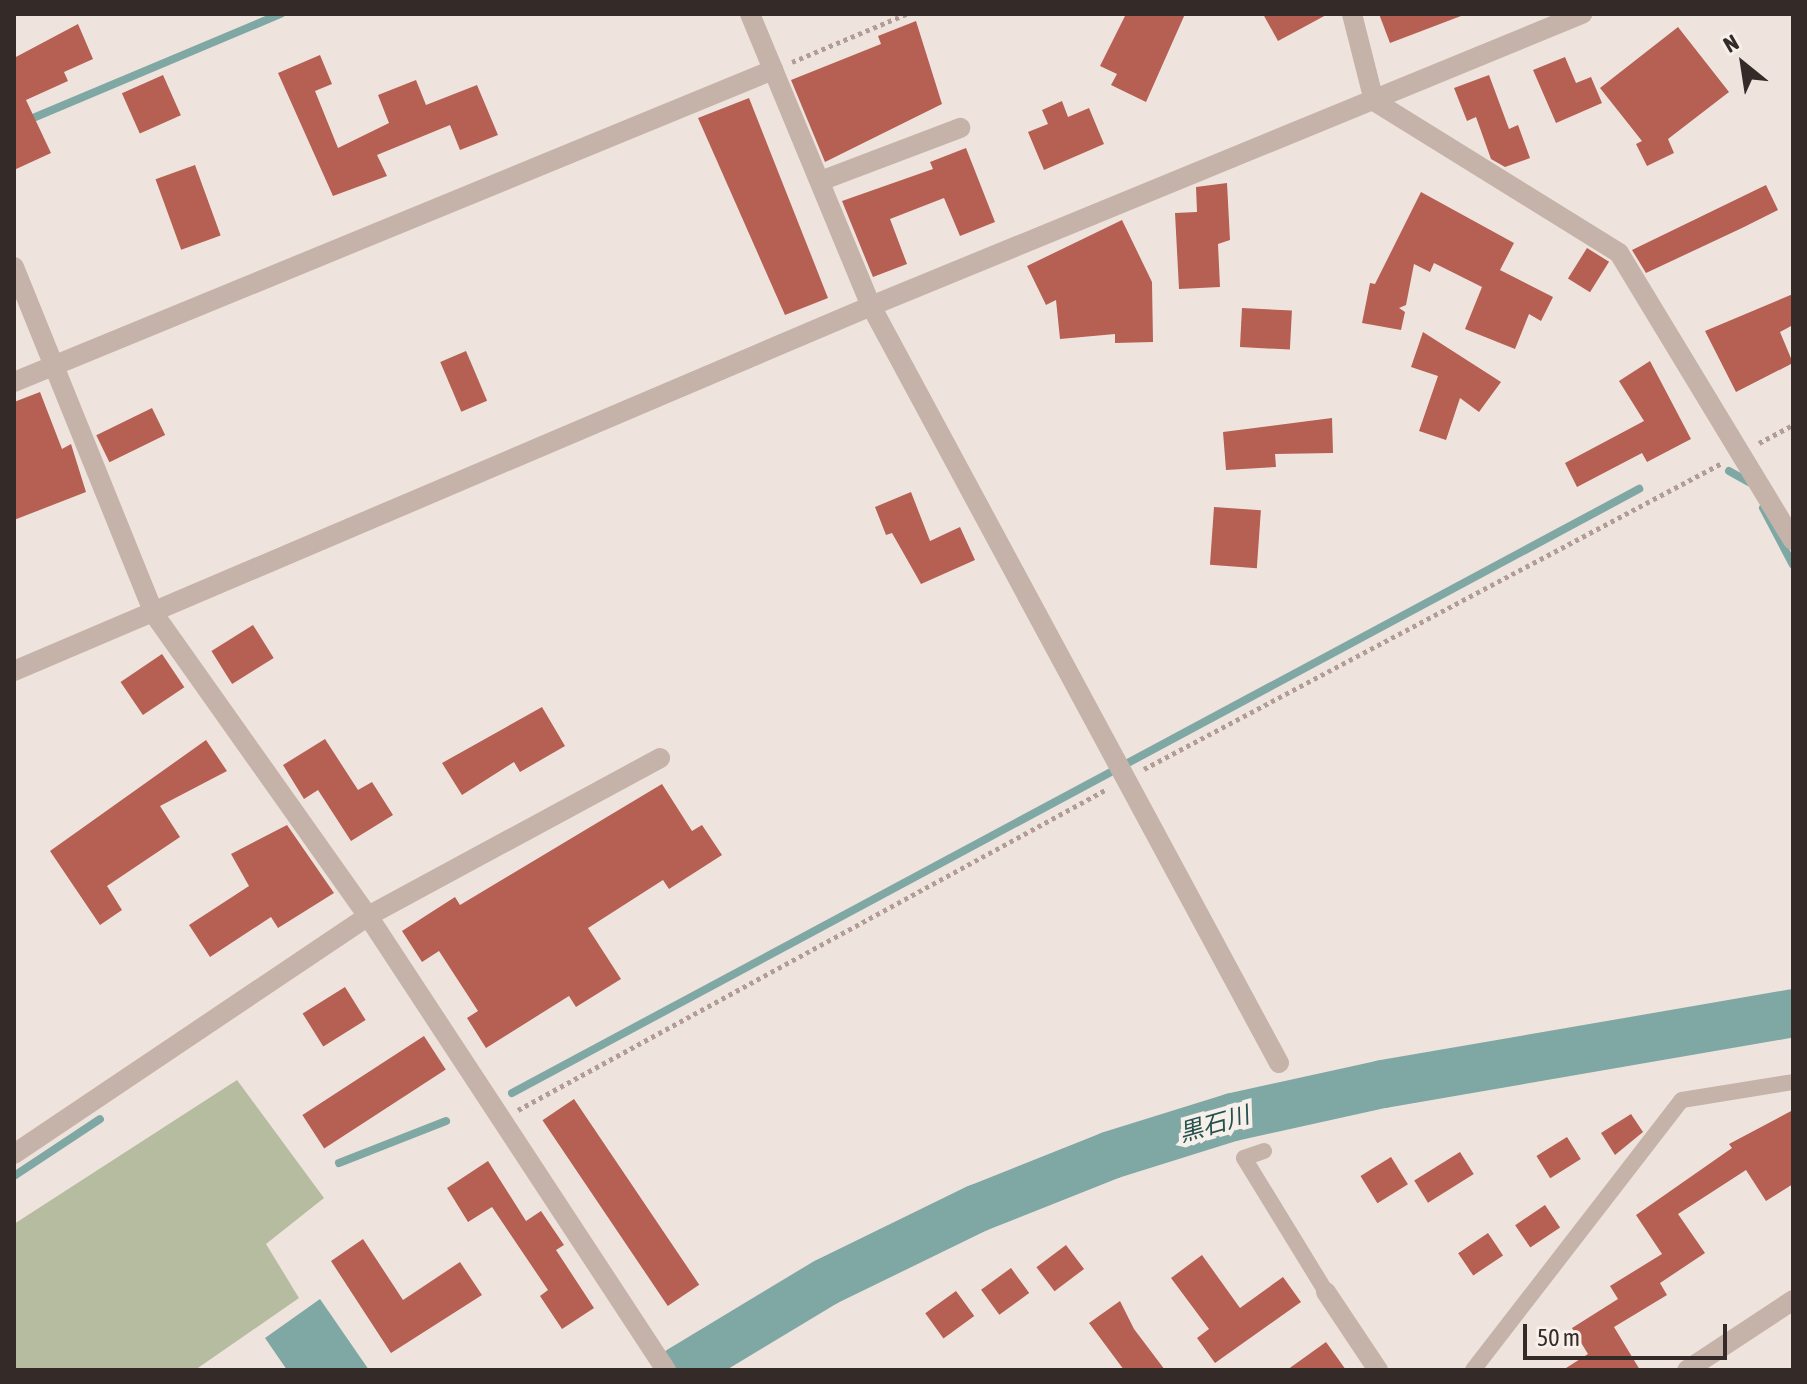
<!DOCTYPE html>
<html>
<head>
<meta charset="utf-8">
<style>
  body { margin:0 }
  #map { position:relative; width:1807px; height:1384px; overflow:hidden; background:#efe4dd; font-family:"Asap Condensed","Noto Sans JP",sans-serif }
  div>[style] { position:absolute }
  .green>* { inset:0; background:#b6bc9f }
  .water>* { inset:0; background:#7fa8a5 }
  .stream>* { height:8px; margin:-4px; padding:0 4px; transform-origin:4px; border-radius:4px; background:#7fa8a5 }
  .river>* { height:48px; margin:-24px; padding:0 24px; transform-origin:24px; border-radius:24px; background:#7fa8a5 }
  .building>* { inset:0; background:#b65f53; transform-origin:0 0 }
  .path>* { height:5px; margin-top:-2.5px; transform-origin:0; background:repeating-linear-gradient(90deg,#b19d95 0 4px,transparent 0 8px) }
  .lane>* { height:16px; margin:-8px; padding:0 8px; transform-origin:8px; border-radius:8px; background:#c5b3aa }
  .street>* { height:20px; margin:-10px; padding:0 10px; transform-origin:10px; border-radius:10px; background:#c5b3aa }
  span { translate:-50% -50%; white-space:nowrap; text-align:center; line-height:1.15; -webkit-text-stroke:8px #f7efe9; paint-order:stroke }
  .water-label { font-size:24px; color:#24504d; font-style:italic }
  .frame { position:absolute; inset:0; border:16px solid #342b29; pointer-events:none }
  .north { position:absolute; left:1703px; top:24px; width:80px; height:80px; -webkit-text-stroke:6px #f7efe9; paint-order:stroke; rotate:330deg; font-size:22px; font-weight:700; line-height:32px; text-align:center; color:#342b29 }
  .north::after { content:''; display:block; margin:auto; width:28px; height:36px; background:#342b29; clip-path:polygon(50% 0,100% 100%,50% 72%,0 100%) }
  .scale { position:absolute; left:1523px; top:1324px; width:204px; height:36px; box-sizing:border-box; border:4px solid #342b29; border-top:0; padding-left:10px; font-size:24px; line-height:28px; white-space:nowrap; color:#342b29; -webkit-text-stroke:6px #f7efe9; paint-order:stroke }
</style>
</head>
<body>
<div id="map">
  <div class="green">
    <i style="clip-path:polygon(237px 1080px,324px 1198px,266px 1244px,299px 1298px,195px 1370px,14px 1370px,14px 1224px)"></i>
  </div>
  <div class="water">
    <i style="clip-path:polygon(320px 1299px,369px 1370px,287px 1370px,265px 1338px)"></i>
  </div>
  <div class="stream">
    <i style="left:14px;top:126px;width:290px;rotate:-22.8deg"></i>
    <i style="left:1729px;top:471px;width:23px;rotate:29deg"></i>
    <i style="left:1763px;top:508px;width:64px;rotate:62.2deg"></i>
    <i style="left:512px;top:1093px;width:1279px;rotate:-28.19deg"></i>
    <i style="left:339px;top:1163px;width:115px;rotate:-21.4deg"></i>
    <i style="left:14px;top:1176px;width:103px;rotate:-33.5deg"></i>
  </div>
  <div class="river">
    <i style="left:680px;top:1370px;width:170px;rotate:-31.1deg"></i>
    <i style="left:826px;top:1282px;width:169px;rotate:-26deg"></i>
    <i style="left:978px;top:1208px;width:143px;rotate:-21.7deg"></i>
    <i style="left:1111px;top:1155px;width:128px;rotate:-17.3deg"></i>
    <i style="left:1233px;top:1117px;width:154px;rotate:-12.4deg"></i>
    <i style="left:1383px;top:1084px;width:416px;rotate:-9.8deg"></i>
  </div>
  <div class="building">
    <i style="clip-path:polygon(1126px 14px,1185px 14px,1146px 102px,1111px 85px,1117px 74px,1100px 66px)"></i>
    <i style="clip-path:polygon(1263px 14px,1328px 14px,1278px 41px)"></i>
    <i style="clip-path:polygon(1379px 14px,1461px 14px,1461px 16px,1390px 43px)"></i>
    <i style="clip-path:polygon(916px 21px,942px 104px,825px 162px,791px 80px,881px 44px,878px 36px)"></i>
    <i style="clip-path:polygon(78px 24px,93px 59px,64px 72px,68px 81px,26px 100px,51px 153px,14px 170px,14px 58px)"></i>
    <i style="clip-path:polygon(1678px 27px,1729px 92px,1668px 139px,1674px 153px,1647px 166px,1636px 144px,1642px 141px,1600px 88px)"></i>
    <i style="clip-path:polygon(320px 55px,332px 84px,315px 91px,338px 148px,389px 123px,378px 95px,416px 80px,426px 105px,477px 85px,498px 135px,460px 150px,450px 125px,377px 155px,387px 176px,333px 196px,278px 73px)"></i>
    <i style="clip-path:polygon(1565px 57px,1576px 83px,1591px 77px,1602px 103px,1556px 123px,1533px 70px)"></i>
    <i style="left:163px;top:75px;width:44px;height:45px;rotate:66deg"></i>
    <i style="clip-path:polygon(1489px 75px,1509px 129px,1518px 125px,1530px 158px,1505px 167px,1491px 159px,1476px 117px,1467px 121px,1454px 88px)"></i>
    <i style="clip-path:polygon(749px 98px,828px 298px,785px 315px,698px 118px)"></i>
    <i style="clip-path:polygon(1062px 101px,1068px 117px,1089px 108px,1104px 144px,1044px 170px,1028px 132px,1048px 124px,1042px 110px)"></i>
    <i style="clip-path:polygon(966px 148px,995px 222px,960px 236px,944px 198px,890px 219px,907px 264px,873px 277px,842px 201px,933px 169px,930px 162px)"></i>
    <i style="left:195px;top:165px;width:75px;height:42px;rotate:70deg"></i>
    <i style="clip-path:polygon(1227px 183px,1230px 240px,1218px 244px,1220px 287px,1179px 289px,1175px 213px,1197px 212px,1196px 187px)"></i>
    <i style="clip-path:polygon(1766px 185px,1778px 210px,1742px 228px,1646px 273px,1632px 250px)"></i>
    <i style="clip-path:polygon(1421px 192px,1514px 243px,1500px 270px,1553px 297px,1541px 321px,1529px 314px,1515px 349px,1465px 329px,1482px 287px,1434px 263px,1430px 272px,1414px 264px,1406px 305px,1399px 308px,1405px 312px,1401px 330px,1362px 323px,1370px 283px,1375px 284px)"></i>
    <i style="clip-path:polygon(1122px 220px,1152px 282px,1153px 342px,1115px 343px,1115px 334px,1060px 339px,1056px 300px,1046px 305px,1027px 266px)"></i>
    <i style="left:1587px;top:248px;width:26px;height:36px;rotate:32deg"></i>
    <i style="clip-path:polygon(1793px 294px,1793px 325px,1780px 332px,1793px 363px,1736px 392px,1705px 331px)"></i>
    <i style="left:1242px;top:308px;width:50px;height:39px;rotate:3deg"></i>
    <i style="clip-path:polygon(1423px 332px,1501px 382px,1479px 412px,1460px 398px,1446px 440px,1419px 431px,1438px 376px,1411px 367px)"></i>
    <i style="left:466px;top:351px;width:54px;height:28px;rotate:67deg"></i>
    <i style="clip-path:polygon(1650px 361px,1691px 439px,1647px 462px,1642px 453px,1577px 487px,1565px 463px,1644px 421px,1619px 381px)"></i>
    <i style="clip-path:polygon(40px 392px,62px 449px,71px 444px,86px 492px,14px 520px,14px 402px)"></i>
    <i style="left:152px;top:408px;width:30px;height:62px;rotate:64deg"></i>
    <i style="clip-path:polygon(1332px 418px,1333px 453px,1275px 454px,1276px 467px,1226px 470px,1223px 432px)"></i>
    <i style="clip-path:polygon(911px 492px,930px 541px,960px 527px,975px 560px,921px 584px,892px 533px,886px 535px,875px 507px)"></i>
    <i style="left:1214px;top:507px;width:47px;height:58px;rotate:4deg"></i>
    <i style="left:253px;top:625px;width:39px;height:49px;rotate:58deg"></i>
    <i style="left:162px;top:654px;width:40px;height:50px;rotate:56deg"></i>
    <i style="clip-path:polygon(542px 707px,565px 746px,520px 772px,514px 762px,462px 795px,442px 763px)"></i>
    <i style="clip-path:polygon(325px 739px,358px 790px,372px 782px,393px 815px,351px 841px,318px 790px,304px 799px,283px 765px)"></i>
    <i style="clip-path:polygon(206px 740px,227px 771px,160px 806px,180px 837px,107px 886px,122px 910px,100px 925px,50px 851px)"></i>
    <i style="clip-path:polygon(662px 784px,692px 831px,702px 825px,722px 855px,669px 889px,663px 880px,588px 928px,621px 979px,576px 1007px,569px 996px,486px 1048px,467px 1018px,478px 1011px,439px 951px,422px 962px,402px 931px,455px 897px,460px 905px)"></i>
    <i style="clip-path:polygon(287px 825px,334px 893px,278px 928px,271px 917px,210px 957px,189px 925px,249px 886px,231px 854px)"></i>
    <i style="left:345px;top:987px;width:39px;height:50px;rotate:58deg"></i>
    <i style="left:424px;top:1036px;width:40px;height:145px;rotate:57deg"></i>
    <i style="left:574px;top:1099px;width:224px;height:38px;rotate:56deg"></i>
    <i style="clip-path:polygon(1793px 1110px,1793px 1184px,1766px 1201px,1746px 1170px,1678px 1214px,1705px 1253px,1660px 1283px,1667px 1295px,1614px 1327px,1640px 1370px,1563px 1370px,1588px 1354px,1572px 1328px,1618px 1299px,1610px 1286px,1662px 1254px,1636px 1215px,1732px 1148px,1729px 1144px)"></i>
    <i style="clip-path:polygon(1631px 1114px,1643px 1132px,1615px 1155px,1601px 1133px)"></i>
    <i style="left:1567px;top:1137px;width:26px;height:36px;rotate:58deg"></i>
    <i style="left:1460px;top:1152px;width:26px;height:54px;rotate:58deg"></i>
    <i style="left:1391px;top:1157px;width:32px;height:36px;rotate:58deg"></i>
    <i style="clip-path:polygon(488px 1161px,526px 1221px,541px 1211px,564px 1245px,556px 1250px,594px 1308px,562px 1329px,540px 1296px,548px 1290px,492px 1207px,468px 1222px,447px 1188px)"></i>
    <i style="left:1545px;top:1205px;width:27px;height:36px;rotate:56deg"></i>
    <i style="left:1488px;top:1233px;width:27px;height:36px;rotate:56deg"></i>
    <i style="clip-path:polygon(363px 1239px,403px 1300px,460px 1262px,482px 1295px,391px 1353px,331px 1261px)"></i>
    <i style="left:1066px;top:1245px;width:30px;height:37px;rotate:53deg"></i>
    <i style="clip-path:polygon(1202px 1255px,1240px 1308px,1283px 1277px,1301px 1302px,1215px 1363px,1197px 1338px,1209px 1329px,1171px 1278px)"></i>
    <i style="left:1011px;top:1268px;width:31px;height:37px;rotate:54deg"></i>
    <i style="left:956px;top:1291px;width:31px;height:38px;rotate:54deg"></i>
    <i style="clip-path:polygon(1120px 1301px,1134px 1329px,1165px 1370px,1124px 1370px,1089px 1323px)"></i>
    <i style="clip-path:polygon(1326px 1342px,1346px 1370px,1287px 1370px)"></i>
  </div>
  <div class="path">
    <i style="left:792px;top:62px;width:124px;rotate:-22.8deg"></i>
    <i style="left:1759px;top:443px;width:38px;rotate:-28deg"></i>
    <i style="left:1144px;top:769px;width:654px;rotate:-27.9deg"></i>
    <i style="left:518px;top:1110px;width:671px;rotate:-28.59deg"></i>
  </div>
  <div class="lane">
    <i style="left:1264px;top:1151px;width:21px;rotate:161deg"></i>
    <i style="left:1244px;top:1158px;width:157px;rotate:58.5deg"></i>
    <i style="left:1473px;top:1370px;width:341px;rotate:-52.3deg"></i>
    <i style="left:1682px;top:1100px;width:112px;rotate:-9.2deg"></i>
  </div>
  <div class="street">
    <i style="left:750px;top:14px;width:316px;rotate:67.5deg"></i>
    <i style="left:871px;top:306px;width:860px;rotate:61.68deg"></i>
    <i style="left:1352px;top:14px;width:90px;rotate:75.8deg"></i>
    <i style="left:1374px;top:101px;width:288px;rotate:31.8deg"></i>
    <i style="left:1619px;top:253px;width:336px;rotate:58.8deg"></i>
    <i style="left:823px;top:180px;width:147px;rotate:-20.8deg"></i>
    <i style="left:14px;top:267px;width:374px;rotate:68deg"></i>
    <i style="left:154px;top:614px;width:370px;rotate:54.7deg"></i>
    <i style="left:368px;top:916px;width:543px;rotate:56.72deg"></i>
    <i style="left:14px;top:382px;width:821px;rotate:-22.35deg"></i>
    <i style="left:14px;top:671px;width:931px;rotate:-23.07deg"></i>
    <i style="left:871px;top:306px;width:769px;rotate:-22.33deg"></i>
    <i style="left:14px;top:1154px;width:427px;rotate:-33.9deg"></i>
    <i style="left:368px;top:916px;width:332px;rotate:-28.4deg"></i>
    <i style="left:1326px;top:1292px;width:94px;rotate:56.3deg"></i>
    <i style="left:1687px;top:1370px;width:127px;rotate:-33.4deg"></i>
  </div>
  <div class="water-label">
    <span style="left:1214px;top:1124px;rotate:-16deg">黒石川</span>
  </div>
  <div class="frame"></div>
  <div class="north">N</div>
  <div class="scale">50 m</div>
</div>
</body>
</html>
